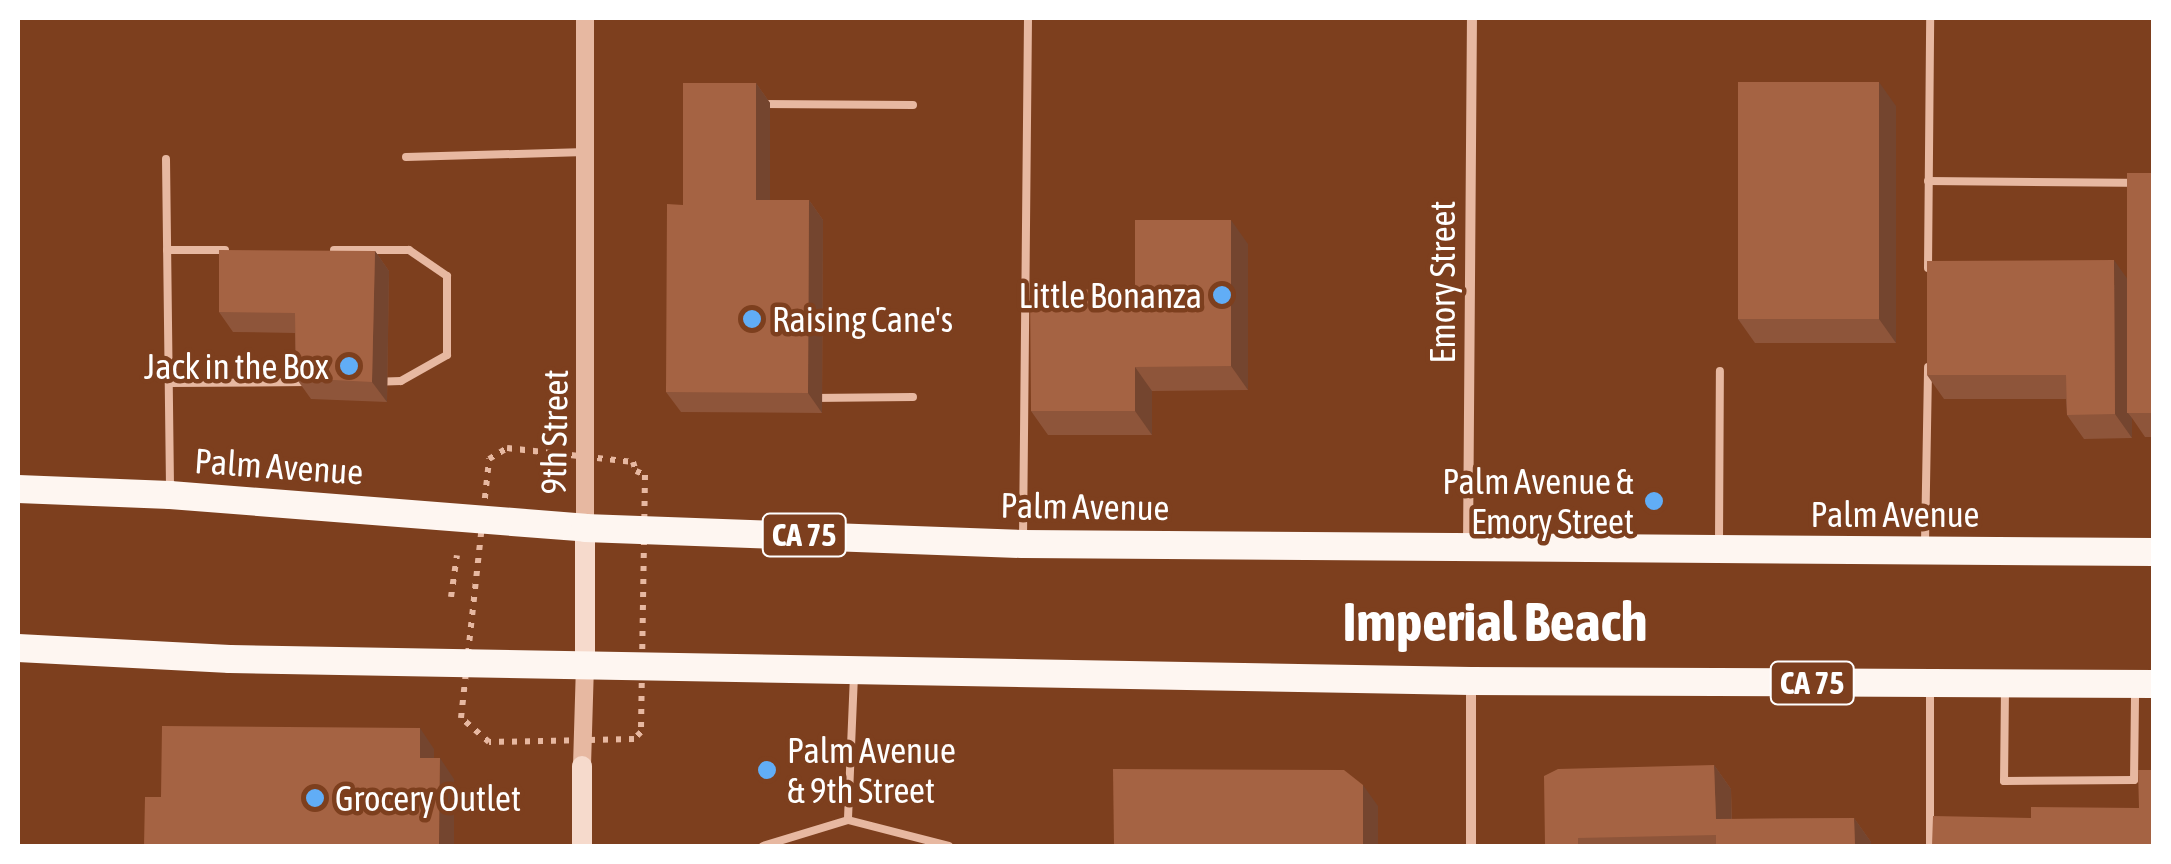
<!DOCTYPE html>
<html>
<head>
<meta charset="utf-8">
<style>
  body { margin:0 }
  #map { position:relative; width:2171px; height:864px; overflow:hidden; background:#7d3f1e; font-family:"Asap Condensed",sans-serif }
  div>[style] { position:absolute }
  .path>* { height:6px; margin-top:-3px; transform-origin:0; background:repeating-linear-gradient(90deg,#e7b8a1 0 5px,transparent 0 13px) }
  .service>* { height:8px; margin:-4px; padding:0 4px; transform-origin:4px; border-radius:4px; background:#e7b8a1 }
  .minor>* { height:10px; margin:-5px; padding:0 5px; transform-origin:5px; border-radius:5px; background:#e7b8a1 }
  .tertiary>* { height:18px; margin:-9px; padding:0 9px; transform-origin:9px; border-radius:9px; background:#e7b8a1 }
  .secondary>* { height:20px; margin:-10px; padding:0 10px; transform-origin:10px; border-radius:10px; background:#f6dacc }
  .trunk>* { height:28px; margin:-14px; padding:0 14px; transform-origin:14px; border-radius:14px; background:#fef6f1 }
  .wall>* { inset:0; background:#8e553a }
  .shaded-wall>* { inset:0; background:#74452f }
  .building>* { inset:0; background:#a56343; transform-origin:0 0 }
  .dots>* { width:28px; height:28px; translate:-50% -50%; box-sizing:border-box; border:5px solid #7d3f1e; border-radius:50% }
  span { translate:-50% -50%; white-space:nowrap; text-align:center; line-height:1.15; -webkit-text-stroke:9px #7d3f1e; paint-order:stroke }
  .shield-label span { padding:2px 8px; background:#7d3f1e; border:2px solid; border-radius:8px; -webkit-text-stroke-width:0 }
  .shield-label { font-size:32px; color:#fff; font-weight:700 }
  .street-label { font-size:35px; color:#fff }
  .poi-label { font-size:35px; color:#fff }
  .right { translate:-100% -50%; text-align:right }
  .left { translate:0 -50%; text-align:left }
  .town-label { font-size:55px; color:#fff; font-weight:700 }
  .frame { position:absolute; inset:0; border:20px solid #fff; pointer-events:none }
</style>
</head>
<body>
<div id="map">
  <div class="path">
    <i style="left:507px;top:448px;width:127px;rotate:6.3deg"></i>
    <i style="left:633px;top:462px;width:9px;rotate:72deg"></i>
    <i style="left:636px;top:471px;width:10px;rotate:24deg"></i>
    <i style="left:645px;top:475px;width:257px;rotate:90.9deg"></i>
    <i style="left:641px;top:732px;width:10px;rotate:135deg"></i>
    <i style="left:634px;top:739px;width:145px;rotate:178.8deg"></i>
    <i style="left:489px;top:742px;width:37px;rotate:-139deg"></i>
    <i style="left:461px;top:718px;width:261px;rotate:-83.8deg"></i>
    <i style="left:489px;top:459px;width:21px;rotate:-31deg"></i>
    <i style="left:451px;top:597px;width:42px;rotate:-81.9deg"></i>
  </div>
  <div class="service">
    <i style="left:762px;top:104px;width:151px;rotate:0.4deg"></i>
    <i style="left:406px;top:157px;width:180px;rotate:-1.6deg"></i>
    <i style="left:166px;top:159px;width:331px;rotate:89.3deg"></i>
    <i style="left:1928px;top:181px;width:226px;rotate:0.5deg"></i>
    <i style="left:167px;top:250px;width:58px"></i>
    <i style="left:334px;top:250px;width:75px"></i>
    <i style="left:409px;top:250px;width:46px;rotate:34.4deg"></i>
    <i style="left:447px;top:276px;width:79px;rotate:90deg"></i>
    <i style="left:447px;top:355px;width:53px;rotate:150.5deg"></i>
    <i style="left:401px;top:381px;width:23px;rotate:178deg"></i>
    <i style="left:1928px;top:268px;width:250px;rotate:-89.5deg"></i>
    <i style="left:169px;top:383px;width:140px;rotate:-0.4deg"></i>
    <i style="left:812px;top:398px;width:101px;rotate:-0.6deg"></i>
    <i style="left:1023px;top:539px;width:521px;rotate:-89.45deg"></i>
    <i style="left:1719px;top:542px;width:171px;rotate:-89.7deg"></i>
    <i style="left:1925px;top:543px;width:176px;rotate:-89deg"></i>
    <i style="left:854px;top:675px;width:145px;rotate:92.4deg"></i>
    <i style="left:848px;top:820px;width:104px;rotate:14.4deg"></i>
    <i style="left:1930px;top:688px;width:158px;rotate:90deg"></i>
    <i style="left:2005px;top:688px;width:93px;rotate:90.6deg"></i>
    <i style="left:2004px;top:781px;width:130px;rotate:-0.4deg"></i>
    <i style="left:2134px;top:780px;width:88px;rotate:-89.3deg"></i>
    <i style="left:763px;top:846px;width:89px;rotate:-17deg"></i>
  </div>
  <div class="minor">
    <i style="left:1468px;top:546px;width:528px;rotate:-89.57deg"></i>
    <i style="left:1471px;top:683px;width:163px;rotate:90deg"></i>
  </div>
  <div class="tertiary">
    <i style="left:585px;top:528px;width:510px;rotate:-90deg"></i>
    <i style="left:582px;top:766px;width:102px;rotate:-88.3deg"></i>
  </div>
  <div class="secondary">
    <i style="left:585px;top:528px;width:136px;rotate:90deg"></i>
    <i style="left:582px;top:846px;width:80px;rotate:-90deg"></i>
  </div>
  <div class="trunk">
    <i style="left:18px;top:489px;width:152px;rotate:2.3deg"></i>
    <i style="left:170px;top:495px;width:416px;rotate:4.5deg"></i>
    <i style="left:585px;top:528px;width:438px;rotate:2.1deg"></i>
    <i style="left:1023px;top:544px;width:1131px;rotate:0.41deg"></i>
    <i style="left:18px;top:648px;width:212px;rotate:3deg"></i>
    <i style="left:230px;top:659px;width:1241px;rotate:1.02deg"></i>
    <i style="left:1471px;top:681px;width:683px;rotate:0.25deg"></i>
  </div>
  <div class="wall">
    <i style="clip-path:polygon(756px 83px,770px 103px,770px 200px,809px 200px,823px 220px,822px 413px,681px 412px,666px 392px,683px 205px)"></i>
    <i style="clip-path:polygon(1896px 106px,1896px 343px,1755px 343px,1738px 319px)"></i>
    <i style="clip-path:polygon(2154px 173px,2154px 437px,2145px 437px,2132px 418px,2132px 438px,2084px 439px,2067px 415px,2066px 399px,1944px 399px,1927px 375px,2127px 279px)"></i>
    <i style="clip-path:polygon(1248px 244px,1248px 390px,1152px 391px,1152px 435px,1048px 435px,1031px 411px,1135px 289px)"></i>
    <i style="clip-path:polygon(375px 251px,389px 271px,387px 402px,311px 399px,296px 378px,295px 333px,233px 332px,219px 312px)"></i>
    <i style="clip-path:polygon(1714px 765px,1731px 789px,1732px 819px,1854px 818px,1871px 842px,1871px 846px,1545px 846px)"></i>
  </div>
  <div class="shaded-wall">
    <i style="clip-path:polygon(1879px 82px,1896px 106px,1896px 343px,1879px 319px)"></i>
    <i style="clip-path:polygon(756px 83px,770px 103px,770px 220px,756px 200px)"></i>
    <i style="clip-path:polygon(809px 200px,823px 220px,822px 413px,808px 393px)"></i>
    <i style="clip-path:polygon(1231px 220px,1248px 244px,1248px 390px,1231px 366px)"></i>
    <i style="clip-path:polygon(375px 251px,389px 271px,387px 402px,372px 382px)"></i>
    <i style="clip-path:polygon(2114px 260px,2131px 284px,2128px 413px,2132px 418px,2132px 438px,2115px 414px)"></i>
    <i style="clip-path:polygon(1135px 367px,1152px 391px,1152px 435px,1135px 411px)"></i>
    <i style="clip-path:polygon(420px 728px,434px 749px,434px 779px,420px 758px)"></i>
    <i style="clip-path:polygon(440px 758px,454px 779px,454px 846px,439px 846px)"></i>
    <i style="clip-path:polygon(1714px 765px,1731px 789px,1732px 844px,1716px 819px)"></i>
    <i style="clip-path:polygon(1363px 785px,1378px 806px,1378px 846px,1363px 846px)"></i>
    <i style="clip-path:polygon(1854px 818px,1871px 842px,1871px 846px,1855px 846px)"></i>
  </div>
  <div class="building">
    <i style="left:1738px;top:82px;width:141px;height:237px"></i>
    <i style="clip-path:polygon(683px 83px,756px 83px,756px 200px,809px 200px,808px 393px,666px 392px,667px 204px,683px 205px)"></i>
    <i style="left:2127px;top:173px;width:27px;height:240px"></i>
    <i style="clip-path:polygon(1135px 220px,1231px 220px,1231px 366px,1135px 367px,1135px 411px,1031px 411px,1030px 290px,1135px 289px)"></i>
    <i style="clip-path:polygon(219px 250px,375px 251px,372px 382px,296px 378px,295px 313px,219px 312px)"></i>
    <i style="clip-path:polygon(2114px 260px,2115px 414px,2067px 415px,2066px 375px,1927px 375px,1927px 261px)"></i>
    <i style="clip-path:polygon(162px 726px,420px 728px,420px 758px,440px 758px,439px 846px,144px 846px,145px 797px,161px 797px)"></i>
    <i style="clip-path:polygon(1714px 765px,1716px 819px,1854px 818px,1855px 846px,1716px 846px,1716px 835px,1578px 838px,1578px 846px,1545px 846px,1544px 776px,1558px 769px)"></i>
    <i style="clip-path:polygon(1113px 769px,1344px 770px,1363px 785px,1363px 846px,1114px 846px)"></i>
    <i style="clip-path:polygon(2138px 770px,2154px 770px,2154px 846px,1932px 846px,1933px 816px,2031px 818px,2031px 807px,2139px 808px)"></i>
  </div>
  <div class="dots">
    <i style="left:1222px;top:295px;background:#61adf6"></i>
    <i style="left:752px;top:319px;background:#61adf6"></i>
    <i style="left:349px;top:366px;background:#61adf6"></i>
    <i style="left:1654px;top:501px;background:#61adf6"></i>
    <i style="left:767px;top:770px;background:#61adf6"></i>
    <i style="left:315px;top:798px;background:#61adf6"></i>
  </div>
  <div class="shield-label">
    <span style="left:804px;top:535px">CA 75</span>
    <span style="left:1812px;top:683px">CA 75</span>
  </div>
  <div class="street-label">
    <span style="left:1442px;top:282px;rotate:-90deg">Emory Street</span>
    <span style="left:554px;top:432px;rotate:-89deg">9th Street</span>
    <span style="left:279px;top:466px;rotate:4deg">Palm Avenue</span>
    <span style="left:1085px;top:506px;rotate:1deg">Palm Avenue</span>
    <span style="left:1895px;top:514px">Palm Avenue</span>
  </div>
  <div class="poi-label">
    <span class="right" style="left:1202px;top:295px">Little Bonanza</span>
    <span class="left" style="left:772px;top:319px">Raising Cane's</span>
    <span class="right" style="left:329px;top:366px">Jack in the Box</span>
    <span class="right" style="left:1634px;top:501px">Palm Avenue &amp;<br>Emory Street</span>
    <span class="left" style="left:787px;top:770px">Palm Avenue<br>&amp; 9th Street</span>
    <span class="left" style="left:335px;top:798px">Grocery Outlet</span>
  </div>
  <div class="town-label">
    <span style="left:1495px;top:622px">Imperial Beach</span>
  </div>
  <div class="frame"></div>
</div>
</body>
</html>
